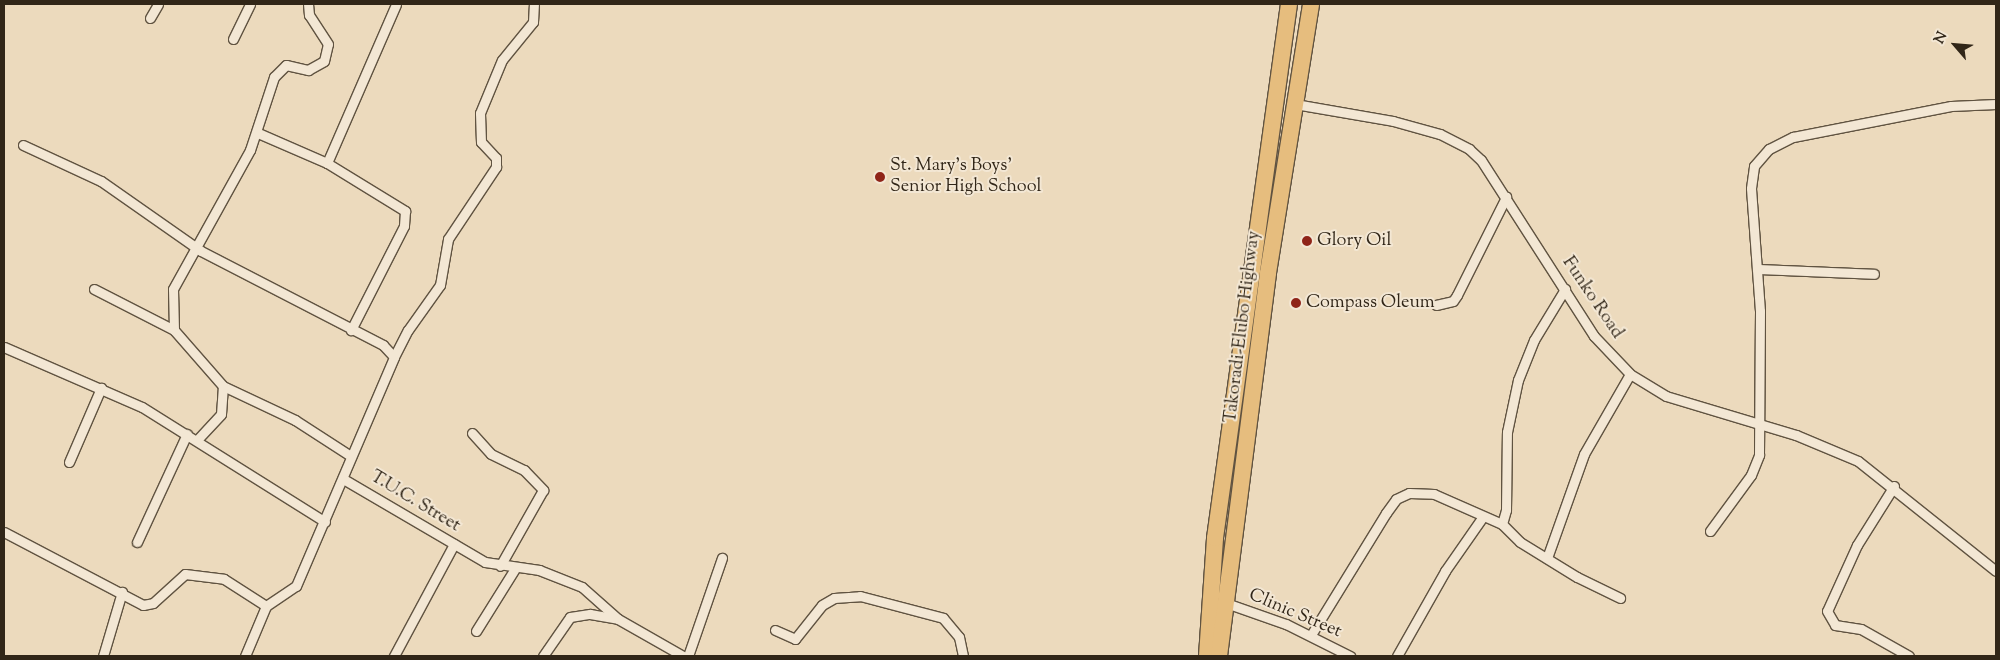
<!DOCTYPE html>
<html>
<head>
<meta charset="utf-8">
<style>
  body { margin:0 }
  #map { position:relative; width:2000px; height:660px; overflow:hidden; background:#ecdabd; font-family:"Sorts Mill Goudy",serif }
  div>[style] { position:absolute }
  .roads { filter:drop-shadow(1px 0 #605341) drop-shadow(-1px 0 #605341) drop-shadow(0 1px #605341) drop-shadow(0 -1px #605341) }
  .street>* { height:9px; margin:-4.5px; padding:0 4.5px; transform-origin:4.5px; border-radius:4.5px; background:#f3e7d4 }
  .highway>* { height:16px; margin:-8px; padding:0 8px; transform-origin:8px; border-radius:8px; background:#e6bd7e }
  .dots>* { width:14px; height:14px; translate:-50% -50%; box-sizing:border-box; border:2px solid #f3e7d4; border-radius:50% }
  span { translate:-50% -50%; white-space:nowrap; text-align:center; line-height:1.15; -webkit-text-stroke:4px #f3e7d4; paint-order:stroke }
  .poi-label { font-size:18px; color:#312618 }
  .left { translate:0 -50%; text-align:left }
  .street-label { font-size:18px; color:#312618 }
  .frame { position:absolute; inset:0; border:5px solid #312618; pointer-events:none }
  .north { position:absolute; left:1930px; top:20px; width:50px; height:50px; -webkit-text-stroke:4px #f3e7d4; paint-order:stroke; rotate:297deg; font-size:14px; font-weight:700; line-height:20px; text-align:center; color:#312618 }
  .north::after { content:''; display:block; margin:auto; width:18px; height:22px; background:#312618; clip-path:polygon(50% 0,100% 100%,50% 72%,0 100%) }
</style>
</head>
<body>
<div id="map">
  <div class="roads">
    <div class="street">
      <i style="left:150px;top:18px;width:16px;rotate:-60deg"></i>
      <i style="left:233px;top:39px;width:39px;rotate:-64deg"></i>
      <i style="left:1295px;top:104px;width:99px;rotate:9.8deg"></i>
      <i style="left:1393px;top:121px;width:49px;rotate:15.5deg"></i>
      <i style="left:1440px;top:134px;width:33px;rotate:27deg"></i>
      <i style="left:1469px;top:149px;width:16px;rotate:43deg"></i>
      <i style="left:1481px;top:160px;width:209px;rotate:57.3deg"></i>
      <i style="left:1594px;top:336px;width:52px;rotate:46.5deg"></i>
      <i style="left:1630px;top:374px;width:42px;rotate:31.4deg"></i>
      <i style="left:1666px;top:396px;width:136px;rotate:16.7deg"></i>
      <i style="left:1796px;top:435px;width:67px;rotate:22.8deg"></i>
      <i style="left:1858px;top:461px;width:176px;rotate:38.6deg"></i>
      <i style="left:258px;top:133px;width:75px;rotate:23.5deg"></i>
      <i style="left:327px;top:163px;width:92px;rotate:31.6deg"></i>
      <i style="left:405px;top:211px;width:15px;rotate:94deg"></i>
      <i style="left:404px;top:226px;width:117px;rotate:117deg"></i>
      <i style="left:23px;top:145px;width:86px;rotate:24.8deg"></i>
      <i style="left:101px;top:181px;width:122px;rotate:35deg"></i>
      <i style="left:201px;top:251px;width:205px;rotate:27.3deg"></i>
      <i style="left:383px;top:345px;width:16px;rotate:47deg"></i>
      <i style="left:327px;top:163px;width:173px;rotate:-66.5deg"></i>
      <i style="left:1757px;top:269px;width:117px;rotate:2.4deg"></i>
      <i style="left:94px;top:289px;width:90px;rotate:27.1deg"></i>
      <i style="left:174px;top:330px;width:74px;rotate:48.8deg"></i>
      <i style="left:223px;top:386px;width:80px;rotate:25.3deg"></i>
      <i style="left:295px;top:420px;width:64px;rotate:32.9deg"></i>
      <i style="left:1436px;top:305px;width:17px;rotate:-13deg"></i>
      <i style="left:1453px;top:301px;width:7px;rotate:-56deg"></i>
      <i style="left:1457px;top:295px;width:110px;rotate:-63.4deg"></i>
      <i style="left:174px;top:330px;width:41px;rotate:-91.4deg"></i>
      <i style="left:173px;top:289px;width:159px;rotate:-61deg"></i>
      <i style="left:250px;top:150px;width:77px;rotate:-71.8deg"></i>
      <i style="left:274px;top:77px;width:17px;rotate:-45deg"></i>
      <i style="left:286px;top:65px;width:23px;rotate:13deg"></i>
      <i style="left:308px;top:70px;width:18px;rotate:-29deg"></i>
      <i style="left:324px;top:61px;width:17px;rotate:-77deg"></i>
      <i style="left:328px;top:44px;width:35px;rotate:-123deg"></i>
      <i style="left:309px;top:15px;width:11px;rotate:-95deg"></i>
      <i style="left:4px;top:347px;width:150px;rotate:23.5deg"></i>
      <i style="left:142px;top:407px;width:216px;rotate:32.1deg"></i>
      <i style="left:472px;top:433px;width:28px;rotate:48deg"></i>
      <i style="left:491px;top:454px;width:37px;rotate:26deg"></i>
      <i style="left:524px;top:470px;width:28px;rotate:46deg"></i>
      <i style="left:543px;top:490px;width:87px;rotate:119.5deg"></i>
      <i style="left:197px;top:440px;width:35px;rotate:-47deg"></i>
      <i style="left:221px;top:414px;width:28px;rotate:-86deg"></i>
      <i style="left:69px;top:462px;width:81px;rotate:-66.6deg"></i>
      <i style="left:345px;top:480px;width:162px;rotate:30.4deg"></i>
      <i style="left:485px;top:562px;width:55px;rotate:8.4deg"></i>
      <i style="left:539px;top:570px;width:46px;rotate:21.6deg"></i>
      <i style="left:582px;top:587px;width:48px;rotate:41.6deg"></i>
      <i style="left:618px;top:619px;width:75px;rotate:29.6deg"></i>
      <i style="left:1894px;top:486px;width:70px;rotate:122.1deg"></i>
      <i style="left:1857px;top:545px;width:72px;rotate:114.4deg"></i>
      <i style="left:1827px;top:611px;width:16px;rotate:60deg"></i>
      <i style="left:1835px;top:625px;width:26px;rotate:9deg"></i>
      <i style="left:1861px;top:629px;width:55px;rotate:29.4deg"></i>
      <i style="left:1502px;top:524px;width:15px;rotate:-74deg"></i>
      <i style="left:1506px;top:510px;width:78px;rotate:-89.3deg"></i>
      <i style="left:1507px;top:432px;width:53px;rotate:-78.1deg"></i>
      <i style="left:1518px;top:380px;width:43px;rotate:-68.2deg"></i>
      <i style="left:1534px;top:340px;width:60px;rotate:-58.7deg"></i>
      <i style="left:1710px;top:531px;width:69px;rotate:-53.8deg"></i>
      <i style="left:1751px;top:475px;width:22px;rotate:-68deg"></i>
      <i style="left:1759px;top:455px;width:144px;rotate:-89.6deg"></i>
      <i style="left:1760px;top:311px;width:123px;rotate:-94.2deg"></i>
      <i style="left:1751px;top:188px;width:22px;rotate:-82deg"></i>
      <i style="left:1754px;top:166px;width:23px;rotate:-49deg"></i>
      <i style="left:1769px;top:149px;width:27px;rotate:-27deg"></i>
      <i style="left:1793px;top:137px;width:161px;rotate:-11.1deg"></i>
      <i style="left:1951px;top:106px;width:45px;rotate:-2.5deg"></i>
      <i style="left:4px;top:532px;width:157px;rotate:27.7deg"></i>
      <i style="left:143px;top:605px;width:10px;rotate:-11deg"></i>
      <i style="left:153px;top:603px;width:43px;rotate:-42.2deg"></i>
      <i style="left:185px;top:574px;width:39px;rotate:7deg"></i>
      <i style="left:224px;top:579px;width:50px;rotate:32.7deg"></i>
      <i style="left:266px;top:606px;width:36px;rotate:-34deg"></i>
      <i style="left:296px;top:586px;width:249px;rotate:-66.8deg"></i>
      <i style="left:394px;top:357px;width:30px;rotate:-63deg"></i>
      <i style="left:408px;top:330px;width:55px;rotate:-54.6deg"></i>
      <i style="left:440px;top:285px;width:47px;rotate:-80.1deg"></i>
      <i style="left:448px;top:239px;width:87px;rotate:-56.3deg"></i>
      <i style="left:496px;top:167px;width:9px;rotate:-90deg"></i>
      <i style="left:496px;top:158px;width:22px;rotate:-133deg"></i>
      <i style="left:481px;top:142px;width:29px;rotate:-92deg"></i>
      <i style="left:480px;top:113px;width:57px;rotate:-67.5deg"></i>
      <i style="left:502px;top:60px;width:49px;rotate:-50.8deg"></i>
      <i style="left:533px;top:22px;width:18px;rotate:-87deg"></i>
      <i style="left:137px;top:542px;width:119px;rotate:-65.2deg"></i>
      <i style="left:1547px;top:558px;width:110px;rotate:-70.4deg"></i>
      <i style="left:1584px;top:454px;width:92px;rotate:-60.1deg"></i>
      <i style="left:1226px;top:603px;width:64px;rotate:19.3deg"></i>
      <i style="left:1286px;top:624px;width:72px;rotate:26.6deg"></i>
      <i style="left:775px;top:630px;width:22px;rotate:24deg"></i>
      <i style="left:795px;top:639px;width:43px;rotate:-51.5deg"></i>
      <i style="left:822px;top:605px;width:14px;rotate:-30deg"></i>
      <i style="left:834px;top:598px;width:26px;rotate:-4deg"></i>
      <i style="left:860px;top:596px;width:86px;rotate:14.8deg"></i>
      <i style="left:943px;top:618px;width:25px;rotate:50deg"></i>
      <i style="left:959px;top:637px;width:19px;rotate:78deg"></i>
      <i style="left:476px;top:631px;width:75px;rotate:-58deg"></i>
      <i style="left:1311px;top:635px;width:143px;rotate:-58.4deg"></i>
      <i style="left:1386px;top:513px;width:17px;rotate:-54deg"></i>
      <i style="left:1396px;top:499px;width:14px;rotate:-25deg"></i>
      <i style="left:1409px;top:493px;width:25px;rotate:2deg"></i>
      <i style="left:1434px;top:494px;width:74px;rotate:23.8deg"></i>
      <i style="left:1502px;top:524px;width:25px;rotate:45deg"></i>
      <i style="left:1520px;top:542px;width:67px;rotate:31.6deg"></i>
      <i style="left:1577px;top:577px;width:48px;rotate:26deg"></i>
      <i style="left:103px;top:656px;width:67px;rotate:-73.5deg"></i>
      <i style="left:245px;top:656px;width:54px;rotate:-67.2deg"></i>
      <i style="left:394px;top:656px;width:127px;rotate:-61.8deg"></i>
      <i style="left:543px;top:656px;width:47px;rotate:-55.3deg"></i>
      <i style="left:570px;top:617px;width:20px;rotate:-9deg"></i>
      <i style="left:590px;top:614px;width:28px;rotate:10deg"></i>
      <i style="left:688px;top:656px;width:104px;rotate:-70.9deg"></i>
      <i style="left:1397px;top:656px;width:98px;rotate:-60.5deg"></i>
      <i style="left:1445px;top:571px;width:65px;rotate:-55.1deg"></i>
    </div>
    <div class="highway">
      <i style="left:1207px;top:656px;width:118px;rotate:-86.1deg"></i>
      <i style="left:1215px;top:538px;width:539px;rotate:-82.11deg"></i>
      <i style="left:1219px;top:656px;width:386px;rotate:-82.7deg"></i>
      <i style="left:1268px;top:273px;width:272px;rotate:-80.9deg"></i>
    </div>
  </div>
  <div class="dots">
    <i style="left:880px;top:177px;background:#8f2418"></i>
    <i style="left:1307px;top:241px;background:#8f2418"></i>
    <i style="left:1296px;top:303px;background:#8f2418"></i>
  </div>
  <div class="poi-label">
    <span class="left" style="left:890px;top:177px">St. Mary's Boys'<br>Senior High School</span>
    <span class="left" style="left:1317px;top:241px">Glory Oil</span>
    <span class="left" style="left:1306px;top:303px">Compass Oleum</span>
  </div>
  <div class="street-label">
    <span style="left:1592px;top:298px;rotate:56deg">Funko Road</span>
    <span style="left:1243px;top:327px;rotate:-83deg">Takoradi-Elubo Highway</span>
    <span style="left:415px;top:502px;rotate:31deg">T.U.C. Street</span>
    <span style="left:1295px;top:614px;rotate:23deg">Clinic Street</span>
  </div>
  <div class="frame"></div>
  <div class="north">N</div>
</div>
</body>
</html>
